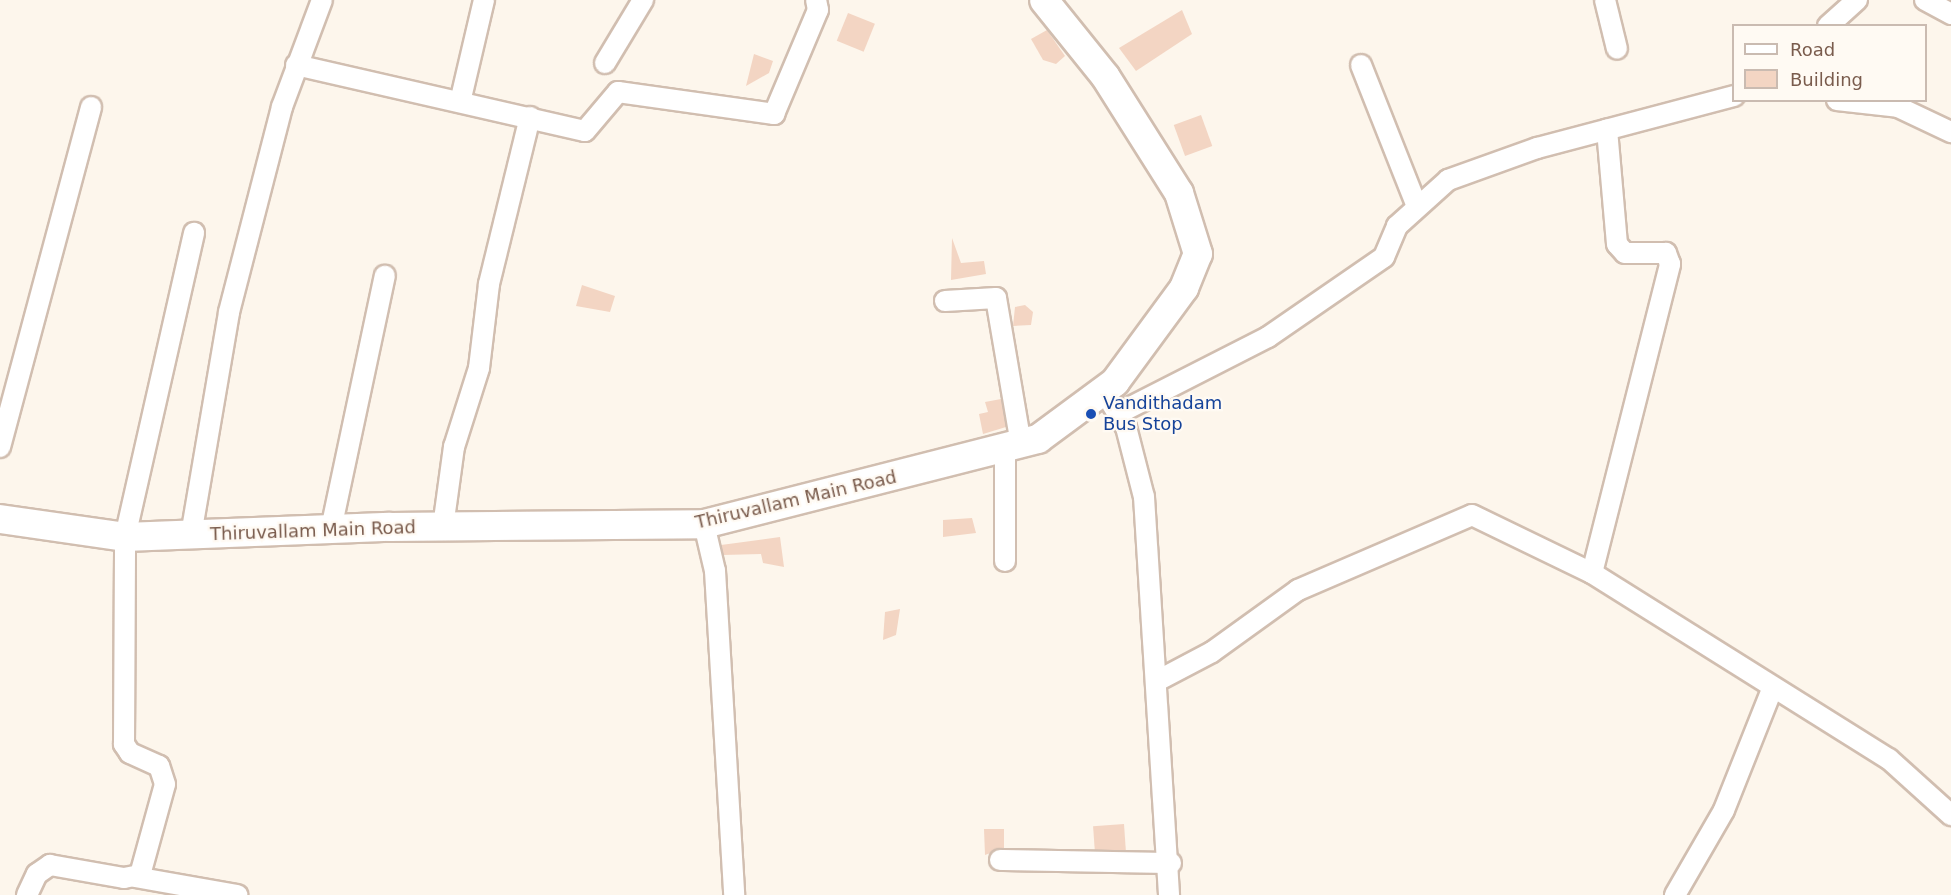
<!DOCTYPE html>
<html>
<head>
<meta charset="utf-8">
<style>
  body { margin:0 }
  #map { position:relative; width:1951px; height:895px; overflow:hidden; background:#fdf6ec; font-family:"DejaVu Sans",sans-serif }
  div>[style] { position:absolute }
  .building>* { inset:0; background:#f3d5c3; transform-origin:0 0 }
  .roads { filter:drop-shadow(2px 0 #d1beb0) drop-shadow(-2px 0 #d1beb0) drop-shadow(0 2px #d1beb0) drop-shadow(0 -2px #d1beb0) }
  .minor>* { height:20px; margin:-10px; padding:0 10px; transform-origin:10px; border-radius:10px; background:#fff }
  .secondary>* { height:28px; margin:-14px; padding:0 14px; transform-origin:14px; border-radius:14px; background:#fff }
  .dots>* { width:16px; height:16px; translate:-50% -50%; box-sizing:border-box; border:3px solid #fffaf3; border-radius:50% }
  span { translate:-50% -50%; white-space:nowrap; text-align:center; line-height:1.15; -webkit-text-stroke:4.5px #fffaf3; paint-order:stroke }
  .transit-label { font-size:18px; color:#164399 }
  .left { translate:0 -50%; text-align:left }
  .street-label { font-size:18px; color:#7a5c4d }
  .legend { position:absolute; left:1732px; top:24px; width:195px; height:78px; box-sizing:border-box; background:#fffaf3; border:2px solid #cabbb1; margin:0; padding:8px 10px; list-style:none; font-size:18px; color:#7a5c4d }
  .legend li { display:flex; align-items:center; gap:12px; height:30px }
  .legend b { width:30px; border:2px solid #cabbb1 }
</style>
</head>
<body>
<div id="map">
  <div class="building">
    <i style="clip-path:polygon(1182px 10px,1192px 34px,1136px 71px,1119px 48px)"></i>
    <i style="left:848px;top:13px;width:29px;height:30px;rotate:22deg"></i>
    <i style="clip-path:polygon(1047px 30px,1065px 56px,1056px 64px,1043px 60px,1031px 39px)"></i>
    <i style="clip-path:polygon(754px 54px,773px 61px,769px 73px,746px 86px)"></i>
    <i style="left:1201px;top:115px;width:33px;height:29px;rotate:70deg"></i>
    <i style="clip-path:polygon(952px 238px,961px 263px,984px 261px,986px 274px,951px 280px)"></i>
    <i style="clip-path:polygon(582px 285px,615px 296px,610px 312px,576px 306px)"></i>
    <i style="clip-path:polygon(1025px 305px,1033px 312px,1031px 325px,1013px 326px,1015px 307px)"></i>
    <i style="clip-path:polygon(1001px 399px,1006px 427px,983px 434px,979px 414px,988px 412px,985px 402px)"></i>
    <i style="clip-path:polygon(972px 518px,976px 533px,943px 537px,943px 520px)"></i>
    <i style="clip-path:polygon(780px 537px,784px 567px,763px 563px,761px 554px,723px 555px,721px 545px)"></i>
    <i style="clip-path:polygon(900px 609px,896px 635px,883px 640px,885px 612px)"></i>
    <i style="left:1124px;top:824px;width:26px;height:31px;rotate:86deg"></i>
    <i style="clip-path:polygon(984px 829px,1004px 829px,1004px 848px,985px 855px)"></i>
  </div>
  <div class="roads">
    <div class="minor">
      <i style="left:1605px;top:0;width:50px;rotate:76.2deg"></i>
      <i style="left:1925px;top:0;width:30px;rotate:28deg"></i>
      <i style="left:1828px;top:26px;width:39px;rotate:-42deg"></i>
      <i style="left:605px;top:63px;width:74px;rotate:-58.9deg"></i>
      <i style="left:296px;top:65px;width:296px;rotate:12.9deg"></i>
      <i style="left:585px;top:131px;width:51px;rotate:-49.8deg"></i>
      <i style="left:618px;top:92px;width:158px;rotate:8deg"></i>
      <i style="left:774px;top:114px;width:113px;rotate:-67.1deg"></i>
      <i style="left:818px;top:10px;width:10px;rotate:-101deg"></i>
      <i style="left:1361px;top:65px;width:149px;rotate:68.4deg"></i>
      <i style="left:461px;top:98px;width:101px;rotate:-76.8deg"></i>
      <i style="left:1837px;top:100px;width:61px;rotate:6.5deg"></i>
      <i style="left:1898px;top:107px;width:59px;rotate:25.3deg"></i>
      <i style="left:945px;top:301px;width:51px;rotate:-3.4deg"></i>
      <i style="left:996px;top:298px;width:149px;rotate:80.3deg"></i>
      <i style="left:1112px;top:404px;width:27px;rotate:59deg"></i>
      <i style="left:1126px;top:427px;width:72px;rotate:75.6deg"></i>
      <i style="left:1144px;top:497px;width:399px;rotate:86.4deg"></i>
      <i style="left:1119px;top:413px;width:167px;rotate:-27deg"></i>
      <i style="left:1268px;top:337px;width:141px;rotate:-34.6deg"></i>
      <i style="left:1384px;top:257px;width:34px;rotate:-67deg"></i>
      <i style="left:1397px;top:226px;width:69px;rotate:-42deg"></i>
      <i style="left:1448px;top:180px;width:95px;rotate:-19.8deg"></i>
      <i style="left:1537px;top:148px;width:204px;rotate:-14.8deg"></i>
      <i style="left:0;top:447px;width:352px;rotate:-75deg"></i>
      <i style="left:704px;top:524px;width:48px;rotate:76.8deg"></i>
      <i style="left:715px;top:571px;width:325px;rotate:86.6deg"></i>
      <i style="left:443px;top:527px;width:81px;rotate:-82.2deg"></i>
      <i style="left:454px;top:447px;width:83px;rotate:-72.4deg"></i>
      <i style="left:479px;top:368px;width:85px;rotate:-83.2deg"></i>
      <i style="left:489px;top:284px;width:172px;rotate:-76.2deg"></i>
      <i style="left:331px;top:529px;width:259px;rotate:-78deg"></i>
      <i style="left:191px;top:535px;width:226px;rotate:-80.3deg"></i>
      <i style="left:229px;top:312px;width:212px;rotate:-75.5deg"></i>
      <i style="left:282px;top:107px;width:114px;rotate:-69.5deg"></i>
      <i style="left:1005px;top:561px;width:111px;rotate:-90deg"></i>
      <i style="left:1592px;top:573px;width:319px;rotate:-75.8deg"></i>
      <i style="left:1670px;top:264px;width:12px;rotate:-110deg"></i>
      <i style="left:1666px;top:253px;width:41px;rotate:180deg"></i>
      <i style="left:1625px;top:253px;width:12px;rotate:-132deg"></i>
      <i style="left:1617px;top:244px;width:115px;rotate:-95deg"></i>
      <i style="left:1157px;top:681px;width:62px;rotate:-27.8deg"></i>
      <i style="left:1212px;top:652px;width:106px;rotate:-35.8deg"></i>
      <i style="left:1298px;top:590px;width:189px;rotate:-23.3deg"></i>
      <i style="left:1472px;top:515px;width:133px;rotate:25.8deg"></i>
      <i style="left:1592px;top:573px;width:350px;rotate:32.1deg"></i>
      <i style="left:1889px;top:759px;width:84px;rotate:42.1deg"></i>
      <i style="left:1000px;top:860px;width:171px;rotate:1deg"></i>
      <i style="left:135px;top:877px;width:104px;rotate:10deg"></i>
      <i style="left:27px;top:895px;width:23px;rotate:-65deg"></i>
      <i style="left:37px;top:874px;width:16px;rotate:-35deg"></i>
      <i style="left:50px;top:865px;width:75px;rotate:10deg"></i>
      <i style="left:124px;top:878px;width:16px;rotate:-11deg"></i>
      <i style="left:140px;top:875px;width:94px;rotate:-74.6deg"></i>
      <i style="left:165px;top:784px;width:19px;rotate:-108deg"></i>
      <i style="left:159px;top:766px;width:32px;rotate:-156deg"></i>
      <i style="left:130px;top:753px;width:11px;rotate:-124deg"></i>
      <i style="left:124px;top:744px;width:207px;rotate:-89.7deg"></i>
      <i style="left:125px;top:537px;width:312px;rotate:-77.2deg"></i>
      <i style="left:1675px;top:895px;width:98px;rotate:-60deg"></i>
      <i style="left:1724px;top:810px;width:132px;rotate:-68.3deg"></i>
    </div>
    <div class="secondary">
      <i style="left:0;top:519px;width:126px;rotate:8.2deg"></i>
      <i style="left:125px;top:537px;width:265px;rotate:-2.2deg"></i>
      <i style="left:390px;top:527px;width:314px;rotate:-0.5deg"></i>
      <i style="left:704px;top:524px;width:345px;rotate:-14.3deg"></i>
      <i style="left:1038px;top:439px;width:96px;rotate:-36.5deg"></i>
      <i style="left:1115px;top:382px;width:117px;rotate:-53.7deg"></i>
      <i style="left:1184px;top:288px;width:37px;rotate:-68deg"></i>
      <i style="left:1198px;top:254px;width:64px;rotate:-107.3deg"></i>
      <i style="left:1179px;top:193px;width:138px;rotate:-122.3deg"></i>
      <i style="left:1105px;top:76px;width:97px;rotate:-128.8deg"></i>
    </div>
  </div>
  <div class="dots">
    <i style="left:1091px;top:414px;background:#1a4fb4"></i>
  </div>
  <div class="transit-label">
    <span class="left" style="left:1103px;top:414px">Vandithadam<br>Bus Stop</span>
  </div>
  <div class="street-label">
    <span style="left:796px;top:500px;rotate:-13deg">Thiruvallam Main Road</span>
    <span style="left:313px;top:531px;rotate:-2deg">Thiruvallam Main Road</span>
  </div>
  <ul class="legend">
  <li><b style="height:8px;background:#fff"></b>Road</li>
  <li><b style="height:16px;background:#f3d5c3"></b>Building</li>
  </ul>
</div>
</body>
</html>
